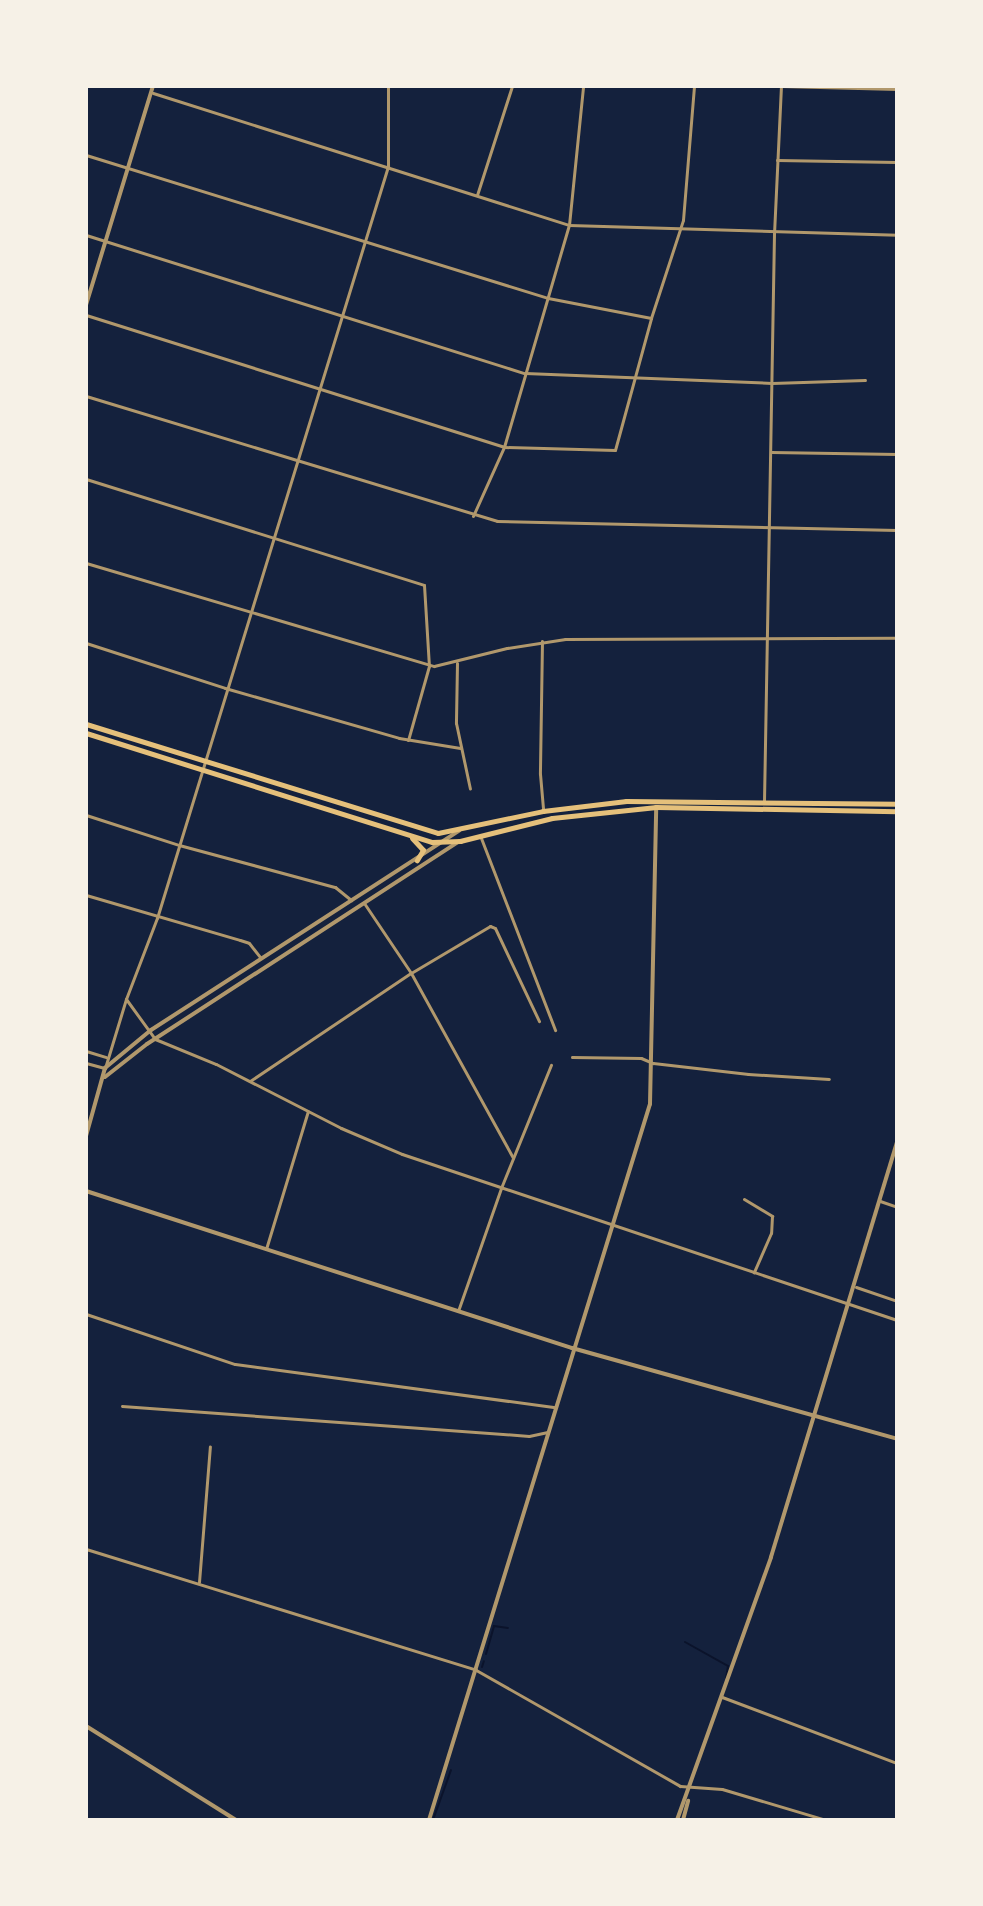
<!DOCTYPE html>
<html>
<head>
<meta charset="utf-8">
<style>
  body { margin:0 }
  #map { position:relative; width:983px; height:1906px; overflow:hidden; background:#14213d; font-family:"IBM Plex Serif",serif }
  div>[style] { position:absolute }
  .stream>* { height:2px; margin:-1px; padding:0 1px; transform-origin:1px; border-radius:1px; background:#0b132b }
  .minor>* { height:3px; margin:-1.5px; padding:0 1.5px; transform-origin:1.5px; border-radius:1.5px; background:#b1986c }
  .tertiary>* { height:4px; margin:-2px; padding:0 2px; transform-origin:2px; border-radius:2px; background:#b1986c }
  .secondary>* { height:5px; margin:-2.5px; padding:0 2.5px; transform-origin:2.5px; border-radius:2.5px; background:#e5c07b }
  span { translate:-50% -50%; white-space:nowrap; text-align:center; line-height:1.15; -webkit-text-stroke:6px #f6f1e7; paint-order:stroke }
  .frame { position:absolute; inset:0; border:88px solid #f6f1e7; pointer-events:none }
</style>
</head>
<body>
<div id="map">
  <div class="stream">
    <i style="left:685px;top:1642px;width:49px;rotate:29.2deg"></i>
    <i style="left:728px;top:1666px;width:12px;rotate:99deg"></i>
    <i style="left:486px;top:1654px;width:29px;rotate:-74deg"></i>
    <i style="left:494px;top:1626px;width:14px;rotate:8deg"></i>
    <i style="left:482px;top:1667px;width:6px;rotate:-72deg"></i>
    <i style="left:433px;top:1820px;width:53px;rotate:-70.2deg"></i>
    <i style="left:679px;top:1820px;width:2px;rotate:-63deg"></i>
  </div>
  <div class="minor">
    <i style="left:781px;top:86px;width:116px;rotate:1.5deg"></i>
    <i style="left:153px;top:93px;width:436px;rotate:17.6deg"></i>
    <i style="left:569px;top:225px;width:328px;rotate:1.7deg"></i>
    <i style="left:86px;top:155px;width:484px;rotate:17.2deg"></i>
    <i style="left:548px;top:298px;width:105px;rotate:11deg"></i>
    <i style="left:777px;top:160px;width:120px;rotate:1deg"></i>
    <i style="left:477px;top:195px;width:114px;rotate:-72.2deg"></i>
    <i style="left:86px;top:235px;width:460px;rotate:17.5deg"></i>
    <i style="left:525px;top:373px;width:247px;rotate:2.3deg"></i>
    <i style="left:772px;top:383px;width:93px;rotate:-1.8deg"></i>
    <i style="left:86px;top:315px;width:438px;rotate:17.5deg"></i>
    <i style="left:504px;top:447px;width:111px;rotate:1.5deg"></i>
    <i style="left:615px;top:450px;width:137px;rotate:-74.7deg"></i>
    <i style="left:651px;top:318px;width:103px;rotate:-71.9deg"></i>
    <i style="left:683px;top:220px;width:134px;rotate:-85.3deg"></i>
    <i style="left:86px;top:396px;width:430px;rotate:16.9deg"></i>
    <i style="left:497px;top:521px;width:400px;rotate:1.3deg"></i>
    <i style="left:771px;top:452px;width:126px;rotate:0.9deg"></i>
    <i style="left:86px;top:479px;width:354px;rotate:17.4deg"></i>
    <i style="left:424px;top:585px;width:81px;rotate:86.5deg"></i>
    <i style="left:429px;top:666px;width:77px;rotate:105.8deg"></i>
    <i style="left:473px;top:516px;width:76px;rotate:-65.8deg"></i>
    <i style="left:504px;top:447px;width:231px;rotate:-73.7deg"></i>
    <i style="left:569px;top:225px;width:140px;rotate:-84.2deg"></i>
    <i style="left:86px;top:563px;width:363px;rotate:16.5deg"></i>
    <i style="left:434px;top:666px;width:75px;rotate:-13.9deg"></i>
    <i style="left:507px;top:648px;width:59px;rotate:-8.8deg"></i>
    <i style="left:565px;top:639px;width:332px;rotate:-0.2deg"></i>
    <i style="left:542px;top:641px;width:133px;rotate:90.9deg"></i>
    <i style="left:540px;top:774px;width:35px;rotate:85deg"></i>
    <i style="left:86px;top:643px;width:146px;rotate:17.9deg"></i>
    <i style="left:225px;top:688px;width:181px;rotate:16deg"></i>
    <i style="left:399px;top:738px;width:62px;rotate:9.3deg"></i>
    <i style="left:457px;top:663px;width:60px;rotate:91deg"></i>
    <i style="left:456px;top:723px;width:67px;rotate:78deg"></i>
    <i style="left:764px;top:801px;width:567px;rotate:-88.99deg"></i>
    <i style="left:774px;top:234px;width:148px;rotate:-87.3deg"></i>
    <i style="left:86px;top:815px;width:98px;rotate:17.9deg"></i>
    <i style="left:179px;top:845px;width:162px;rotate:15.1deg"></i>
    <i style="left:335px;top:887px;width:21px;rotate:39deg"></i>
    <i style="left:481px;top:838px;width:206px;rotate:68.9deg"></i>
    <i style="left:86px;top:895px;width:160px;rotate:16.3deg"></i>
    <i style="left:240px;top:940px;width:9px;rotate:18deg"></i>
    <i style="left:249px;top:943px;width:18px;rotate:52deg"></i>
    <i style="left:364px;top:903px;width:84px;rotate:56.1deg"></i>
    <i style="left:411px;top:973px;width:211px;rotate:61.1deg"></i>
    <i style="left:126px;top:999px;width:49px;rotate:54.1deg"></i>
    <i style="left:155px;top:1039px;width:66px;rotate:22.3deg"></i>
    <i style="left:216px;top:1064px;width:140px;rotate:27.1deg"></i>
    <i style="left:341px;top:1128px;width:66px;rotate:23.1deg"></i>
    <i style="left:402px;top:1154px;width:522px;rotate:18.54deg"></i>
    <i style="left:86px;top:1051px;width:21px;rotate:17deg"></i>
    <i style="left:572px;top:1057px;width:69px;rotate:0.8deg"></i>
    <i style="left:641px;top:1058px;width:13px;rotate:23deg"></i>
    <i style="left:653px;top:1063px;width:96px;rotate:6.6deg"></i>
    <i style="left:748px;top:1074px;width:81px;rotate:3.5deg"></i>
    <i style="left:86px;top:1063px;width:20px;rotate:15deg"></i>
    <i style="left:105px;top:1068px;width:72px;rotate:-73.1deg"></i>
    <i style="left:126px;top:999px;width:87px;rotate:-69.1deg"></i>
    <i style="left:157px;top:918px;width:787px;rotate:-72.92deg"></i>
    <i style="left:388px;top:166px;width:80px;rotate:-90deg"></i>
    <i style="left:250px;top:1081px;width:194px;rotate:-33.9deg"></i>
    <i style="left:411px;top:973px;width:92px;rotate:-30.7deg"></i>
    <i style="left:490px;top:926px;width:5px;rotate:22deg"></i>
    <i style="left:495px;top:928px;width:103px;rotate:64.7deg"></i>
    <i style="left:744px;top:1199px;width:33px;rotate:31deg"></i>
    <i style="left:772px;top:1216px;width:17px;rotate:93deg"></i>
    <i style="left:771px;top:1233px;width:43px;rotate:113.6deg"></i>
    <i style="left:880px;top:1201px;width:18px;rotate:19deg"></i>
    <i style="left:266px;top:1249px;width:144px;rotate:-73.1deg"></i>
    <i style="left:856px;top:1287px;width:43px;rotate:18.9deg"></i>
    <i style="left:458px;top:1311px;width:130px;rotate:-70.7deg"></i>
    <i style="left:501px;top:1188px;width:133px;rotate:-67.9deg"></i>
    <i style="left:86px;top:1314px;width:157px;rotate:18.6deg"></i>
    <i style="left:235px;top:1364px;width:323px;rotate:7.7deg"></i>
    <i style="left:122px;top:1406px;width:408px;rotate:4.2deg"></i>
    <i style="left:529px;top:1436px;width:19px;rotate:-12deg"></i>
    <i style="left:86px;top:1549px;width:408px;rotate:17.2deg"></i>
    <i style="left:476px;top:1670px;width:235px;rotate:29.6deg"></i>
    <i style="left:680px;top:1786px;width:42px;rotate:4.1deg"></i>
    <i style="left:722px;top:1789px;width:109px;rotate:16.6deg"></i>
    <i style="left:199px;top:1582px;width:136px;rotate:-85.4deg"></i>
    <i style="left:722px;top:1697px;width:187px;rotate:20.7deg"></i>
  </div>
  <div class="tertiary">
    <i style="left:86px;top:305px;width:229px;rotate:-73deg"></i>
    <i style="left:105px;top:1077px;width:53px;rotate:-38.2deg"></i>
    <i style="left:147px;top:1044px;width:372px;rotate:-33deg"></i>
    <i style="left:86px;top:1136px;width:71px;rotate:-74.4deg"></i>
    <i style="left:105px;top:1068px;width:60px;rotate:-39.6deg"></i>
    <i style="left:151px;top:1030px;width:367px;rotate:-32.9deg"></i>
    <i style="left:86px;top:1191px;width:511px;rotate:17.9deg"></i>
    <i style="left:572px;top:1348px;width:337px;rotate:15.6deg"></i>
    <i style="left:86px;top:1726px;width:177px;rotate:32.1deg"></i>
    <i style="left:429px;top:1820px;width:749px;rotate:-72.85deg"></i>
    <i style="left:650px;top:1104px;width:297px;rotate:-88.8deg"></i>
    <i style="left:677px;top:1820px;width:279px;rotate:-70.3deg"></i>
    <i style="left:771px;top:1557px;width:433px;rotate:-73.1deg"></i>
    <i style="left:683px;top:1820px;width:20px;rotate:-75deg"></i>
  </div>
  <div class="secondary">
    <i style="left:86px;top:724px;width:368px;rotate:17.2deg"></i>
    <i style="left:438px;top:833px;width:107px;rotate:-11.8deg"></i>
    <i style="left:543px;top:811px;width:84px;rotate:-6.9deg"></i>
    <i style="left:626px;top:801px;width:271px;rotate:0.6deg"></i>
    <i style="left:86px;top:733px;width:363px;rotate:17.5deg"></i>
    <i style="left:432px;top:842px;width:28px;rotate:-2deg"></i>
    <i style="left:460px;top:841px;width:95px;rotate:-14deg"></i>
    <i style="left:552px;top:818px;width:105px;rotate:-6deg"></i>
    <i style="left:656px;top:807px;width:241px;rotate:1deg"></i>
    <i style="left:412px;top:838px;width:16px;rotate:47deg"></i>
    <i style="left:423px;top:850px;width:12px;rotate:121deg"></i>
  </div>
  <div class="frame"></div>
</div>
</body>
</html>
